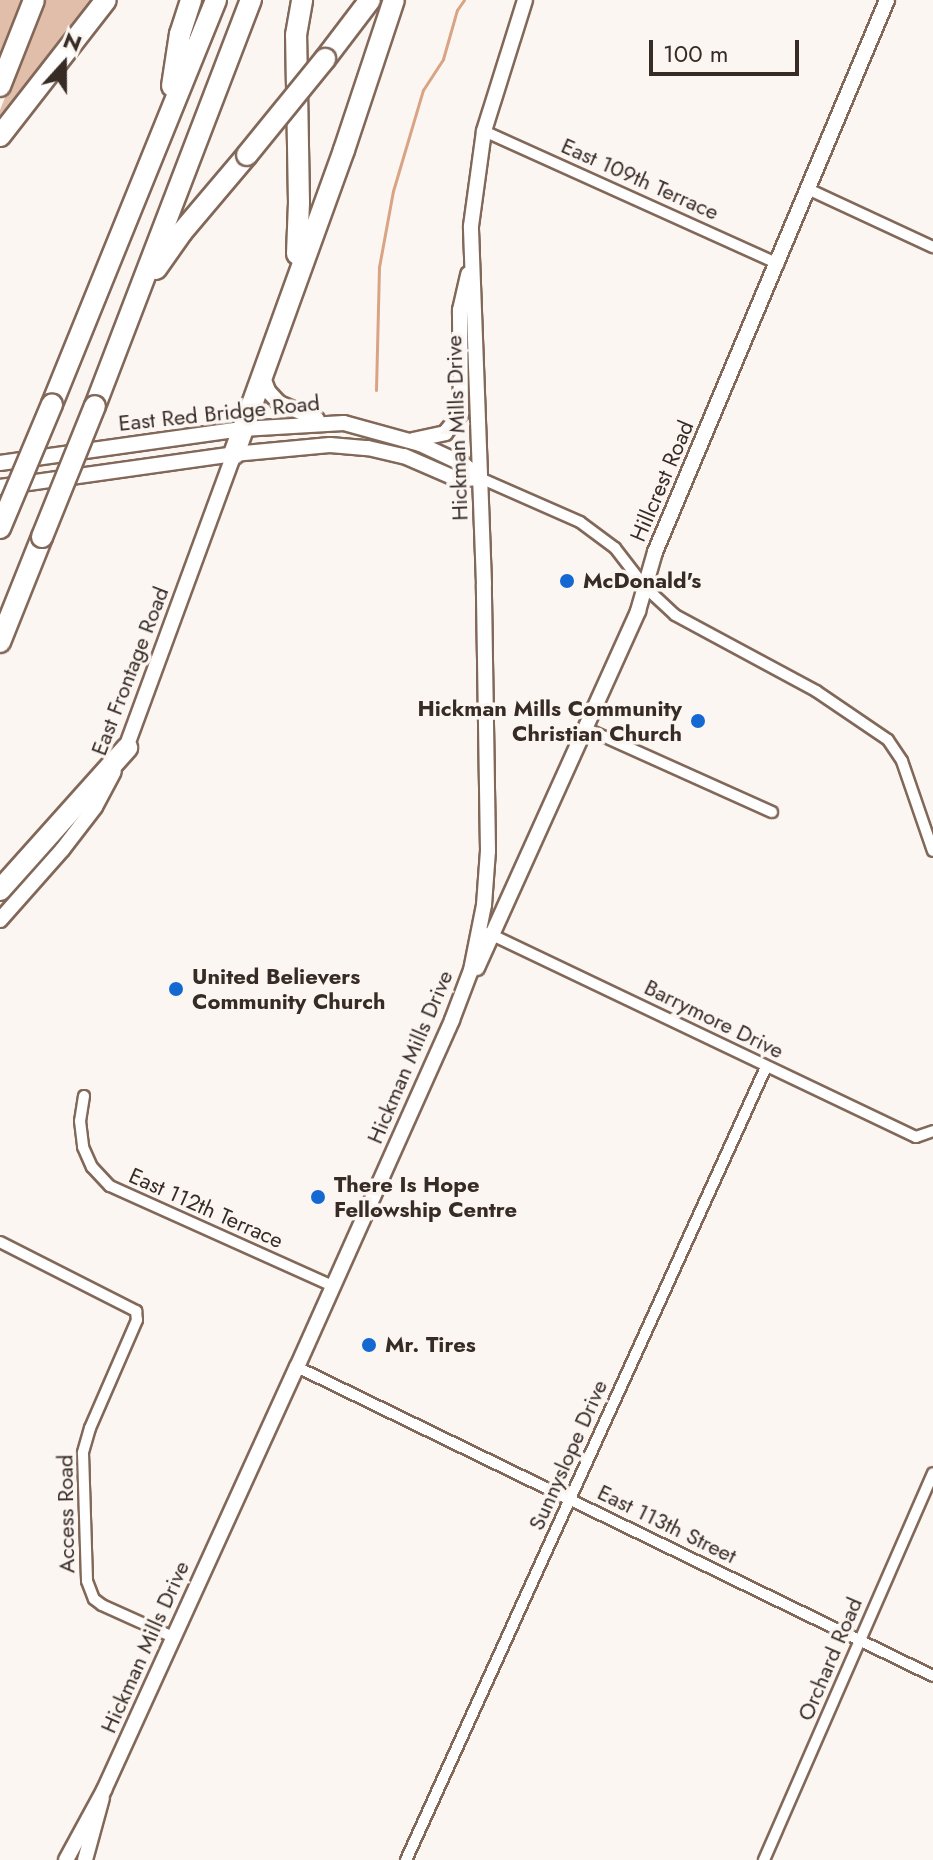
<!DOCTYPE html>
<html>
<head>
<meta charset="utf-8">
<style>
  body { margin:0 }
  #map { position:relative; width:933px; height:1860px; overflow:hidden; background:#fcf6f3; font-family:Jost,sans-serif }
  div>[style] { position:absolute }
  .green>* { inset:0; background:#e0beaa }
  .stream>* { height:3px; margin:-1.5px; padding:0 1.5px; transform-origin:1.5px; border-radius:1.5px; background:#d8a484 }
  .roads { filter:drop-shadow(2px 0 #826859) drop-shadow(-2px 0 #826859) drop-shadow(0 2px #826859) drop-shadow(0 -2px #826859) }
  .street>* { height:10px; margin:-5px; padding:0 5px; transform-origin:5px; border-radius:5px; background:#fff }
  .secondary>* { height:14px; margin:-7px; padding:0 7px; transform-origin:7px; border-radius:7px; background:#fff }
  .highway>* { height:20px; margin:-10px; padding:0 10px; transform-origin:10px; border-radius:10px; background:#fff }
  .bridges { filter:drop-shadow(2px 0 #826859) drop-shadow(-2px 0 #826859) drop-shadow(0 2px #826859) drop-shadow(0 -2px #826859) }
  .highway-bridge>* { height:20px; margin:-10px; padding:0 10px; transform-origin:10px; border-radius:10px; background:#fff }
  .dots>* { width:22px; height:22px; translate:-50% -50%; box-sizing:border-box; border:4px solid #fcf6f3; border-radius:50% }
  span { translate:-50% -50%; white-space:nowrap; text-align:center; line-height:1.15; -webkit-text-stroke:7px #fcf6f3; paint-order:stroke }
  .street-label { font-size:22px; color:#372b25 }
  .poi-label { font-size:22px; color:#372b25; font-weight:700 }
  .left { translate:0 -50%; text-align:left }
  .right { translate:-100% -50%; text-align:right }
  .north { position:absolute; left:24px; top:24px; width:80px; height:80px; -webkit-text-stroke:6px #fcf6f3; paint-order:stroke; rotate:21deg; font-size:22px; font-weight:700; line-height:32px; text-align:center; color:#372b25 }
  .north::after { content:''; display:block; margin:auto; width:28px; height:36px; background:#372b25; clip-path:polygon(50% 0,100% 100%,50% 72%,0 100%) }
  .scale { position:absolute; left:649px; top:40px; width:150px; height:36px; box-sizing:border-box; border:4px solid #372b25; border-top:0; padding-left:10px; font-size:24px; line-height:28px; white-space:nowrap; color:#372b25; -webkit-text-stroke:6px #fcf6f3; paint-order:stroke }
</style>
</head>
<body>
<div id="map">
  <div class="green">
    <i style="clip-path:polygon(0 0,22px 0,0 56px)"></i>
    <i style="clip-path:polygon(44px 0,94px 0,0 119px,0 110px)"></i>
  </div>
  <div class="stream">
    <i style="left:376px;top:390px;width:123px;rotate:-88.6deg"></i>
    <i style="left:379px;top:267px;width:77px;rotate:-79.6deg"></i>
    <i style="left:393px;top:191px;width:105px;rotate:-73.5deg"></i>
    <i style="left:423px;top:90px;width:37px;rotate:-57deg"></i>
    <i style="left:443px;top:59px;width:51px;rotate:-74.1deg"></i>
    <i style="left:457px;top:10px;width:12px;rotate:-55deg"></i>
  </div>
  <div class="roads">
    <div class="street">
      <i style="left:484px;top:131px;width:323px;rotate:24.3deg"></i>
      <i style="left:810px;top:190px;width:136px;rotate:24.9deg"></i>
      <i style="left:480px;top:478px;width:109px;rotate:23.7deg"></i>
      <i style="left:580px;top:522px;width:44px;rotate:36.6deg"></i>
      <i style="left:615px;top:548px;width:49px;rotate:52.4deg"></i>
      <i style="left:645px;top:587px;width:41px;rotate:43deg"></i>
      <i style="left:675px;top:615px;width:160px;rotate:28.3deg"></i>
      <i style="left:816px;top:691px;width:87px;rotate:34.2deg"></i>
      <i style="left:888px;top:740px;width:25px;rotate:56deg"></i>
      <i style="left:902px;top:761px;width:95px;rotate:71deg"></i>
      <i style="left:585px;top:728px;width:205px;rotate:24.2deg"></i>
      <i style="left:488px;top:933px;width:474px;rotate:25.5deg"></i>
      <i style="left:916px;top:1137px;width:18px;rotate:-19deg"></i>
      <i style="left:84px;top:1096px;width:25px;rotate:99deg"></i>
      <i style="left:80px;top:1121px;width:26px;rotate:83deg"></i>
      <i style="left:83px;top:1147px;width:22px;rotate:66deg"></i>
      <i style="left:92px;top:1167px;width:26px;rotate:47deg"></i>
      <i style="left:110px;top:1186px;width:244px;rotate:24.2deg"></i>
      <i style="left:0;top:1242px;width:153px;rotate:26.9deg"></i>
      <i style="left:136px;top:1311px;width:9px;rotate:84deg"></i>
      <i style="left:137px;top:1320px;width:118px;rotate:113.5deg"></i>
      <i style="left:90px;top:1428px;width:26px;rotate:106deg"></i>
      <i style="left:83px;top:1453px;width:128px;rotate:88.2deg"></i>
      <i style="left:87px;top:1581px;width:19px;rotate:69deg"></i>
      <i style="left:94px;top:1599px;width:10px;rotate:37deg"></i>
      <i style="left:102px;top:1605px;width:78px;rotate:24.3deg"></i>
      <i style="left:297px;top:1367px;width:707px;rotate:25.91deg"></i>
      <i style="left:406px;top:1860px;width:871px;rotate:-65.58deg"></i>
      <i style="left:764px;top:1860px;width:422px;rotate:-66.4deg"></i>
    </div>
    <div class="secondary">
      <i style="left:262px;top:375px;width:17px;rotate:69deg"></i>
      <i style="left:268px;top:391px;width:16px;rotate:47deg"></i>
      <i style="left:279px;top:403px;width:41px;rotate:22.8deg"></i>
      <i style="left:413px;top:440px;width:33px;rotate:-12deg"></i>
      <i style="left:445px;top:433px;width:26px;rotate:-51deg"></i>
      <i style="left:461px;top:413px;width:103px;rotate:-90.6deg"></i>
      <i style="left:460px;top:310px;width:37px;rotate:-77deg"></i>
      <i style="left:0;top:463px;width:244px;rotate:-8deg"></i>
      <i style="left:242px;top:429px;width:102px;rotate:-3.4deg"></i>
      <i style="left:344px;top:423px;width:79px;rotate:15.4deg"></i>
      <i style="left:420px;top:444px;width:47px;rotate:24.9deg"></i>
      <i style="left:463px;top:464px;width:22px;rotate:39deg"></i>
      <i style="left:0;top:487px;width:236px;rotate:-8deg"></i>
      <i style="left:234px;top:454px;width:96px;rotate:-5.4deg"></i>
      <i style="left:330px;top:445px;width:38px;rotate:5deg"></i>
      <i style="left:368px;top:448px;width:37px;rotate:13deg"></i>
      <i style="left:404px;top:456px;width:58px;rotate:23.5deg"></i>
      <i style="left:457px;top:479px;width:23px;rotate:-2deg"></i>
      <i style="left:124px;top:753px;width:319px;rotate:-69.8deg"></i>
      <i style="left:0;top:920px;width:94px;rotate:-48.5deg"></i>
      <i style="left:62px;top:850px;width:54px;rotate:-52.5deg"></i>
      <i style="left:95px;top:807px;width:40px;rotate:-62deg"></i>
      <i style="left:477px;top:968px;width:392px;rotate:-65.7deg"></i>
      <i style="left:638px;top:611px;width:61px;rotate:-73.9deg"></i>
      <i style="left:655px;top:552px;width:599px;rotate:-67.2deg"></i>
      <i style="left:66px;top:1860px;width:80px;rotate:-61.5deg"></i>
      <i style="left:104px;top:1790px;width:465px;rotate:-65.5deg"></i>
      <i style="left:297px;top:1367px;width:380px;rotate:-65.9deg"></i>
      <i style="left:452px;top:1020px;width:53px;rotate:-69.2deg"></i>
      <i style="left:471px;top:970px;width:66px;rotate:-78.7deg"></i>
      <i style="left:484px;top:905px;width:54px;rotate:-85.8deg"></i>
      <i style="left:488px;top:851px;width:267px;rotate:-90.9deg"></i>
      <i style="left:484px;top:584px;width:358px;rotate:-92.1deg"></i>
      <i style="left:471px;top:226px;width:96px;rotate:-82.2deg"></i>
      <i style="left:484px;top:131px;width:137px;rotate:-72.6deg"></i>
      <i style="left:85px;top:1860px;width:64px;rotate:-74.7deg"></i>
    </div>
    <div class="highway">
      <i style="left:325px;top:59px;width:74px;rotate:-52.7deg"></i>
      <i style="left:0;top:86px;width:92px;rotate:-68.4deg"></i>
      <i style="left:172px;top:86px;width:53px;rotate:-81.3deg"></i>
      <i style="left:180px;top:34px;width:36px;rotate:-72deg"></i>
      <i style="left:0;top:136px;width:172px;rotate:-52.1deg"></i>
      <i style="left:297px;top:254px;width:51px;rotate:-87.8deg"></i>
      <i style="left:299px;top:203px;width:168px;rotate:-91deg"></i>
      <i style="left:296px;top:35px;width:36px;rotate:-80deg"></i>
      <i style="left:156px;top:269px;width:45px;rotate:-54.9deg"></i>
      <i style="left:182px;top:232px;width:101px;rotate:-49.8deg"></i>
      <i style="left:52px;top:404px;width:436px;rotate:-67.9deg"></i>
      <i style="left:95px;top:406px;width:435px;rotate:-69deg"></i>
      <i style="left:234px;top:454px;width:323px;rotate:-70.1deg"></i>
      <i style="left:344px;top:150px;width:158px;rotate:-71.6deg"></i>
      <i style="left:0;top:642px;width:113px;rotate:-68.2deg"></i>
      <i style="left:0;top:890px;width:191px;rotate:-48.2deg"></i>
    </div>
  </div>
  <div class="bridges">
    <div class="highway-bridge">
      <i style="left:247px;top:155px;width:124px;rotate:-50.9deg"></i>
      <i style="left:0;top:528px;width:134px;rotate:-67.2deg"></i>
      <i style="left:42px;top:537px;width:141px;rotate:-68deg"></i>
    </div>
  </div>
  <div class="dots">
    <i style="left:567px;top:581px;background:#1468d2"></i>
    <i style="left:698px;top:721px;background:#1468d2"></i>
    <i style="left:176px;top:989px;background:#1468d2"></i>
    <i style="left:318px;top:1197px;background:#1468d2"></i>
    <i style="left:369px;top:1345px;background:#1468d2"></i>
  </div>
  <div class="street-label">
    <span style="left:640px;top:179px;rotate:24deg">East 109th Terrace</span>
    <span style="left:219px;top:413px;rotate:-6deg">East Red Bridge Road</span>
    <span style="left:457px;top:428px;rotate:-92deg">Hickman Mills Drive</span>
    <span style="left:662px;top:481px;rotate:-67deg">Hillcrest Road</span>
    <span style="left:130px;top:671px;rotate:-69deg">East Frontage Road</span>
    <span style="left:714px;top:1019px;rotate:26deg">Barrymore Drive</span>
    <span style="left:410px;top:1057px;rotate:-67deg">Hickman Mills Drive</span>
    <span style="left:206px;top:1208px;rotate:24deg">East 112th Terrace</span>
    <span style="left:568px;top:1455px;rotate:-66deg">Sunnyslope Drive</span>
    <span style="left:66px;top:1514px;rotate:-91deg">Access Road</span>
    <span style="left:667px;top:1524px;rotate:26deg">East 113th Street</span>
    <span style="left:145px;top:1647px;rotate:-66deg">Hickman Mills Drive</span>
    <span style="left:830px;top:1659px;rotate:-67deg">Orchard Road</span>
  </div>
  <div class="poi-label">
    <span class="left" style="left:583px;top:581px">McDonald's</span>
    <span class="right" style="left:682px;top:721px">Hickman Mills Community<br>Christian Church</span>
    <span class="left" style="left:192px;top:989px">United Believers<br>Community Church</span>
    <span class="left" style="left:334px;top:1197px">There Is Hope<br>Fellowship Centre</span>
    <span class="left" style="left:385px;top:1345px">Mr. Tires</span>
  </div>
  <div class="north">N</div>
  <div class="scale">100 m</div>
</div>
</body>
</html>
